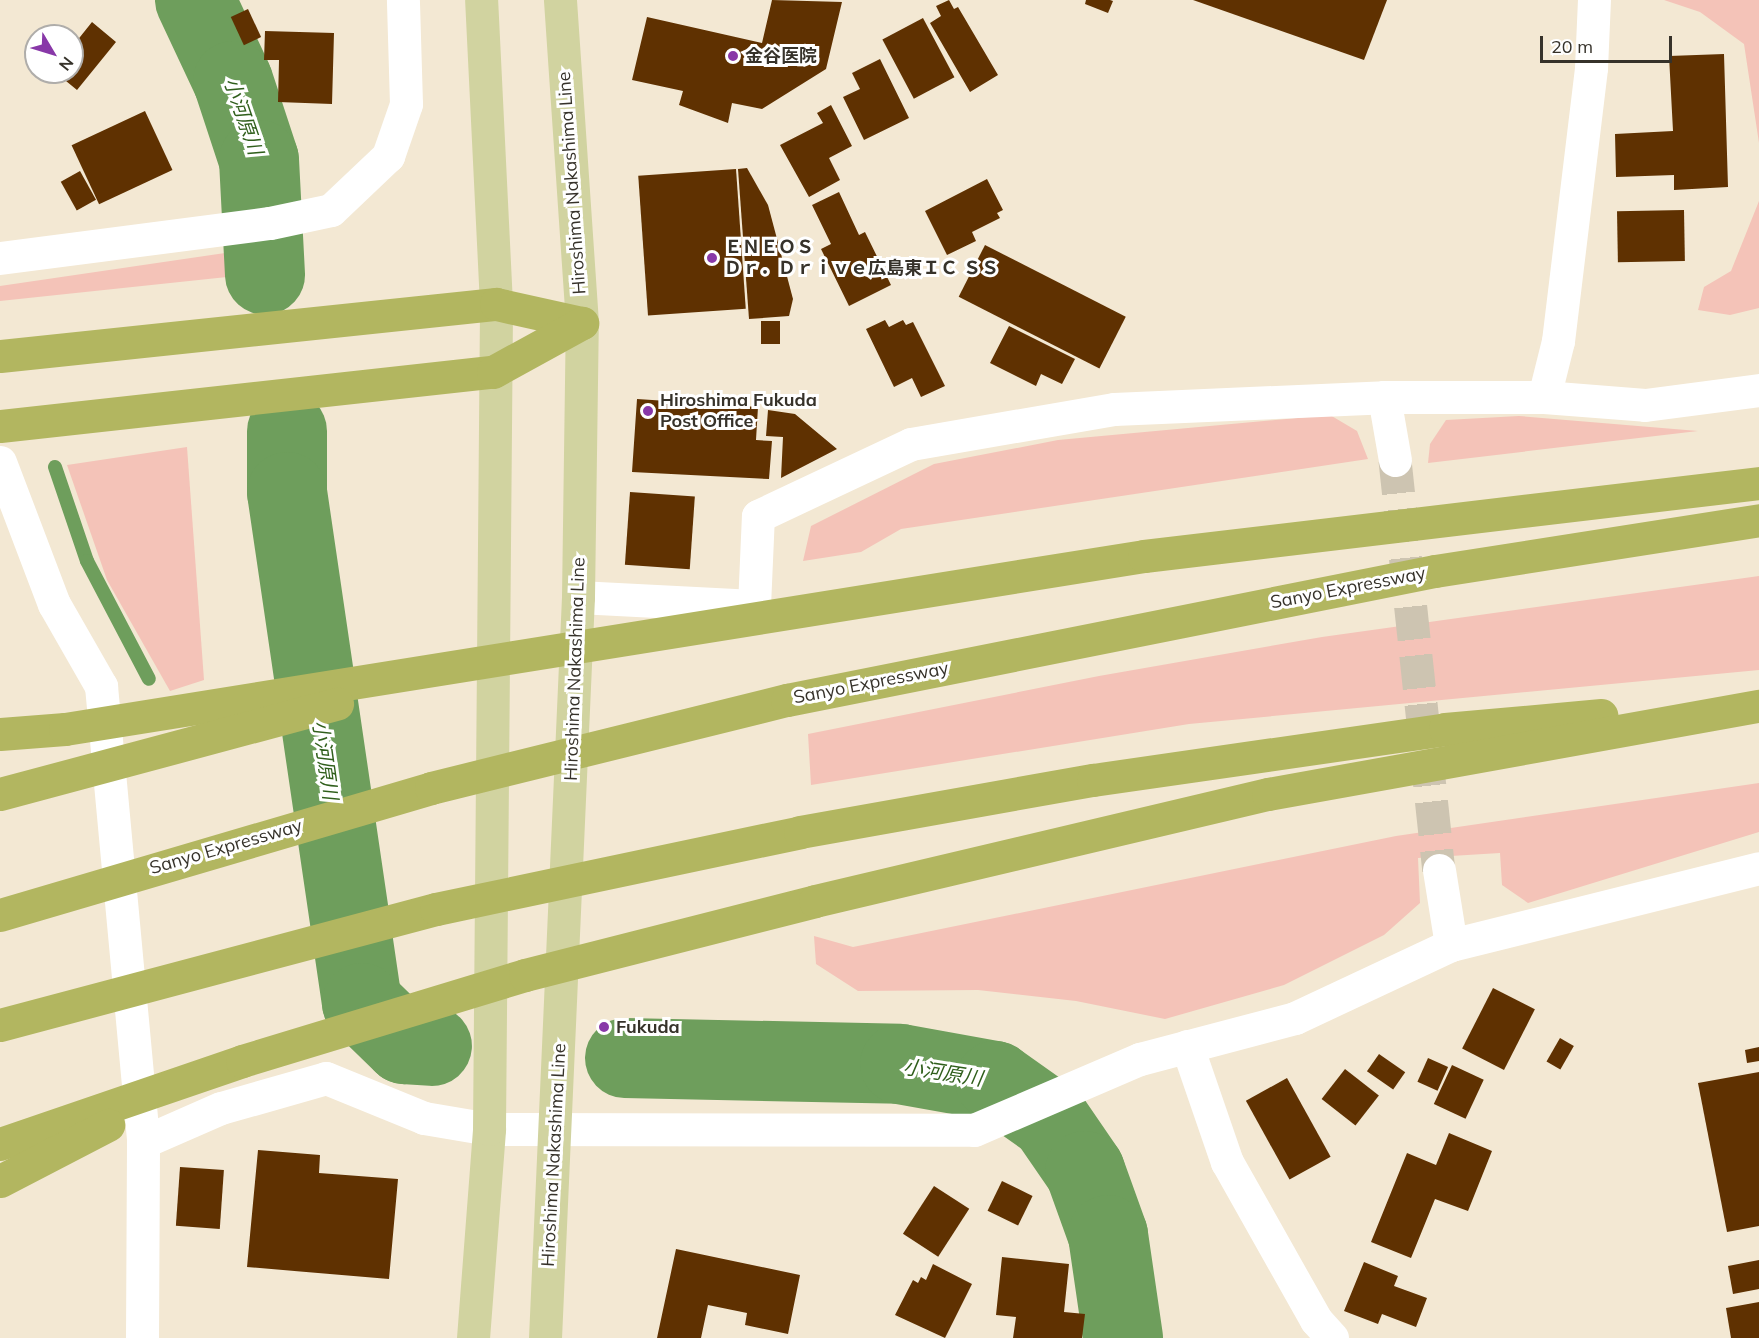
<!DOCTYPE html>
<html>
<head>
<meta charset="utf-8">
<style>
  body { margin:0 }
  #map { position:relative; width:1759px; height:1338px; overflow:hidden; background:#f3e8d3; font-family:Mulish,"Noto Sans JP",sans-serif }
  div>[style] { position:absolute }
  .green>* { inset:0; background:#f4c3b8 }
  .stream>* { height:14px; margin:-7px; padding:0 7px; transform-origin:7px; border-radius:7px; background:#6e9e5c }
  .river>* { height:80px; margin:-40px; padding:0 40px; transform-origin:40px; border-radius:40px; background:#6e9e5c }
  .building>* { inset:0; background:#5f3101; transform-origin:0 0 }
  .minor-tunnel>* { height:33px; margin-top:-16.5px; transform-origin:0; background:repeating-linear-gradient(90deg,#cdc4b1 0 33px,transparent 0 49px) }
  .minor>* { height:33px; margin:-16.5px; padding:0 16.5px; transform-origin:16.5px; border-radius:16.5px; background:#fff }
  .major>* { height:33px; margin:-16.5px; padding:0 16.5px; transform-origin:16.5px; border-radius:16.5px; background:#d1d3a0 }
  .highway>* { height:33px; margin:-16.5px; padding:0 16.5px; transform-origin:16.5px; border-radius:16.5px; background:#b2b660 }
  .dots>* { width:16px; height:16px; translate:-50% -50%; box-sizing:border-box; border:3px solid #fff; border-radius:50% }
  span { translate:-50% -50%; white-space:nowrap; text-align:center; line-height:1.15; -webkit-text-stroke:6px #fff; paint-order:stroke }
  .poi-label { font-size:18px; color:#36322a; font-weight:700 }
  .left { translate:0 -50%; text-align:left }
  .street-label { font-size:18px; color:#36322a }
  .water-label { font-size:20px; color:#305f1c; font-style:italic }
  .north { position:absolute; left:24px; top:24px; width:60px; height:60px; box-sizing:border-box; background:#fff; border:2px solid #afadaa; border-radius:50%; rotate:128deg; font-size:16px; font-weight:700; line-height:24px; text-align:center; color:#36322a }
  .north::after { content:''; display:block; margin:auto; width:21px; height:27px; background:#8838a8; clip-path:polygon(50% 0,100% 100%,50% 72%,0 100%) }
  .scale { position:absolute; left:1540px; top:36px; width:132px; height:27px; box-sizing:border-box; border:3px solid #36322a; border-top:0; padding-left:8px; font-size:18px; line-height:21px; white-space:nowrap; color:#36322a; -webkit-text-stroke:4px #fff; paint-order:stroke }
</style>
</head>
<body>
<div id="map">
  <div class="green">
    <i style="clip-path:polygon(1664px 0,1759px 0,1759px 143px,1744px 44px,1700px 12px)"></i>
    <i style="clip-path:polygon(1759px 201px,1759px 308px,1730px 315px,1698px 310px,1704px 287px,1731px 271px)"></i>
    <i style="clip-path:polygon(225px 253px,227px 277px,0 301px,0 286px)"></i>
    <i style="clip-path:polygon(1330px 415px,1357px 431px,1368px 459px,901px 529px,861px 552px,803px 561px,811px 526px,934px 464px,1058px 440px)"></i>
    <i style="clip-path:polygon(1519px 416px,1698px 431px,1428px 463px,1430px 444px,1446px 420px)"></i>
    <i style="clip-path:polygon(187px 447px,204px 680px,170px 691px,107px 580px,67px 465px)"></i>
    <i style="clip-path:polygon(1759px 576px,1759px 670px,1189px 724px,811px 785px,808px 734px,1099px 676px,1322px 637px)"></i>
    <i style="clip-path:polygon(1759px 783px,1759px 832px,1528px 903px,1502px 885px,1500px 853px,1418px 858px,1420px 903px,1384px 935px,1284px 985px,1165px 1019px,1076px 1001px,978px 990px,858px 991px,816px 964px,814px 936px,853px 947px,1396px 836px)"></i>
  </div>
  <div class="stream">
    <i style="left:55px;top:467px;width:99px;rotate:71.2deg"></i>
    <i style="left:87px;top:561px;width:133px;rotate:62.3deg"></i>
  </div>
  <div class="river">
    <i style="left:195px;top:0;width:89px;rotate:64.9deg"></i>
    <i style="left:233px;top:81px;width:83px;rotate:71.8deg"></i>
    <i style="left:259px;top:160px;width:115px;rotate:87deg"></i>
    <i style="left:287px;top:431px;width:61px;rotate:90deg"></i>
    <i style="left:287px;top:492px;width:516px;rotate:81.65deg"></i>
    <i style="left:362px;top:1003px;width:59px;rotate:44.3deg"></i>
    <i style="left:404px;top:1044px;width:28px;rotate:4deg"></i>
    <i style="left:625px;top:1058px;width:275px;rotate:1.2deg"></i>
    <i style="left:900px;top:1064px;width:97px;rotate:10.1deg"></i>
    <i style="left:995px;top:1081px;width:67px;rotate:35.3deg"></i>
    <i style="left:1050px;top:1120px;width:62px;rotate:55.5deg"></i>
    <i style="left:1085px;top:1171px;width:68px;rotate:70.2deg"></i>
    <i style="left:1108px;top:1235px;width:104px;rotate:81.7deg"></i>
  </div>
  <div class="building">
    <i style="clip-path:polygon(772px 0,842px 2px,826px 69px,762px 109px,732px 103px,728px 123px,679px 105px,683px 91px,632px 80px,647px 17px,762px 43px)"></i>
    <i style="clip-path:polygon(949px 0,954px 9px,958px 7px,998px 75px,970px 92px,930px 23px,941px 16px,936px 6px)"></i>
    <i style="clip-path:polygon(1086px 0,1110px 0,1113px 1px,1108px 13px,1085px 4px)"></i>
    <i style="clip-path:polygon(1193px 0,1387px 0,1364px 60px)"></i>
    <i style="left:248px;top:9px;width:31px;height:19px;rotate:65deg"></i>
    <i style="left:923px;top:18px;width:67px;height:46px;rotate:62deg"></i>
    <i style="clip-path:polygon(92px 22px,116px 42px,77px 90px,55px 72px,72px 72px,72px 47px)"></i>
    <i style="clip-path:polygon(265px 31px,334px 33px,332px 104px,278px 102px,279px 60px,264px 60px)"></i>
    <i style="clip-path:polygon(1724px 54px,1728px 187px,1674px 190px,1674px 175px,1616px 177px,1615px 134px,1673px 131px,1669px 56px)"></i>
    <i style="clip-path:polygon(880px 59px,909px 118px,864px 140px,843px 97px,860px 89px,852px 73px)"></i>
    <i style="clip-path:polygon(831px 105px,852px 146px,829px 158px,840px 180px,809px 197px,780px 145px,823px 123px,817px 113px)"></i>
    <i style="left:145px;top:111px;width:65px;height:81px;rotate:65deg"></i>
    <i style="clip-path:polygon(747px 168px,768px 205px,793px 299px,789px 316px,749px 319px,738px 169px)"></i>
    <i style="left:736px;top:169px;width:140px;height:98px;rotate:86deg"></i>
    <i style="left:80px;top:171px;width:33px;height:22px;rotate:61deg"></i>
    <i style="clip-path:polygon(987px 179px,1003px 210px,997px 213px,1000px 218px,972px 232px,976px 241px,947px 255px,925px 211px)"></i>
    <i style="clip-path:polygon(839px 192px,859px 235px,865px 232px,891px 285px,849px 306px,821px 249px,831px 244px,812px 205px)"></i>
    <i style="left:1684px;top:210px;width:51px;height:67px;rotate:89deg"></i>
    <i style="left:985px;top:245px;width:158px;height:58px;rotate:27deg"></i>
    <i style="clip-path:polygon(885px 320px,889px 327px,903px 320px,906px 325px,913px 322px,945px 386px,921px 397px,912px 378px,894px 387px,866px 329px)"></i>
    <i style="left:761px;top:321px;width:19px;height:23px"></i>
    <i style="clip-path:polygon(1009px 326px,1075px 359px,1062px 384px,1041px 374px,1036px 386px,990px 363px)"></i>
    <i style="clip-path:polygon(637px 399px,758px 407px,756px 440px,772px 441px,769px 479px,632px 472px)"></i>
    <i style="clip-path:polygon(768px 410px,795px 414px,837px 449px,781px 478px,783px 437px,766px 436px)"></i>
    <i style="left:630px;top:492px;width:65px;height:73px;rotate:4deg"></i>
    <i style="left:1493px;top:988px;width:47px;height:68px;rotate:27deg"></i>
    <i style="left:1560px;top:1038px;width:16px;height:27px;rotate:30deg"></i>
    <i style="clip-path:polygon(1759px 1047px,1759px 1061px,1747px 1063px,1745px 1050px)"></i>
    <i style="left:1379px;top:1054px;width:32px;height:21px;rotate:35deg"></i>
    <i style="left:1428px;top:1058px;width:22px;height:26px;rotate:24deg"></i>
    <i style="left:1452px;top:1065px;width:35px;height:43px;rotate:25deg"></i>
    <i style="left:1345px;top:1069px;width:43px;height:38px;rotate:38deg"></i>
    <i style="clip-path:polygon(1759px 1072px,1759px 1226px,1727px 1232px,1698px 1083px)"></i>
    <i style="left:1287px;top:1078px;width:90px;height:47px;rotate:61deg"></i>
    <i style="clip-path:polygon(1449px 1133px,1492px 1151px,1468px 1211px,1435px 1199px,1411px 1258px,1371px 1242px,1407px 1153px,1436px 1165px)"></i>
    <i style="clip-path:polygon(258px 1150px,320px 1155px,319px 1173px,398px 1179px,389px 1279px,247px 1267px)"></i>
    <i style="left:180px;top:1167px;width:44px;height:59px;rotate:4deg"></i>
    <i style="left:1002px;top:1181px;width:34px;height:33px;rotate:26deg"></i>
    <i style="left:934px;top:1186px;width:42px;height:57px;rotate:33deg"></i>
    <i style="clip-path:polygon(676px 1249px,800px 1275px,788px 1334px,745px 1325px,747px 1313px,708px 1305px,701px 1338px,657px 1338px)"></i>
    <i style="clip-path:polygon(1002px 1257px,1069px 1264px,1064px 1312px,1085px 1314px,1082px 1338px,1013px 1338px,1016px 1317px,996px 1315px)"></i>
    <i style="clip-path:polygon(1759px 1260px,1759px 1289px,1733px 1294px,1728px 1266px)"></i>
    <i style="clip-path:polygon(1364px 1262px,1398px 1276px,1394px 1286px,1427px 1298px,1416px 1327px,1382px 1314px,1378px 1324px,1344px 1311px)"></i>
    <i style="clip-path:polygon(933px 1264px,972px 1284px,945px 1338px,895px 1315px,913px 1280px,918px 1283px,921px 1277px,926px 1280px)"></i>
    <i style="clip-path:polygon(1759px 1302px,1759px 1338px,1731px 1338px,1726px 1308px)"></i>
  </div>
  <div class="minor-tunnel">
    <i style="left:1395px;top:460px;width:412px;rotate:83.9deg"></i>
  </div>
  <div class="minor">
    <i style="left:0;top:258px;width:272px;rotate:-7.4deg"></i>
    <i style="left:270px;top:223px;width:62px;rotate:-12deg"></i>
    <i style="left:331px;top:210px;width:79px;rotate:-43.5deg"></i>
    <i style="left:388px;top:156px;width:55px;rotate:-70.9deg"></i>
    <i style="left:406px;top:104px;width:104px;rotate:-91.7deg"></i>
    <i style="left:1384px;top:397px;width:64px;rotate:80.1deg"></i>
    <i style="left:1544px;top:397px;width:58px;rotate:-76deg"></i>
    <i style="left:1558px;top:341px;width:275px;rotate:-83.1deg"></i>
    <i style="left:1591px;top:68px;width:68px;rotate:-87.5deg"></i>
    <i style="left:0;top:462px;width:152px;rotate:69.2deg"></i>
    <i style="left:54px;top:604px;width:95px;rotate:60.2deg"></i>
    <i style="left:101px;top:686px;width:458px;rotate:84.7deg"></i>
    <i style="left:578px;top:597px;width:176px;rotate:2.9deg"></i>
    <i style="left:754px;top:606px;width:90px;rotate:-87.5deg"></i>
    <i style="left:758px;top:516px;width:169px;rotate:-25.2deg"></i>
    <i style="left:911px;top:444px;width:206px;rotate:-9.8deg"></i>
    <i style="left:1114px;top:409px;width:270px;rotate:-2.5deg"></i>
    <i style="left:1384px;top:397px;width:160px"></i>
    <i style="left:1544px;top:397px;width:101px;rotate:4.5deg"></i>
    <i style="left:1645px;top:405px;width:115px;rotate:-7.5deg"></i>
    <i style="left:1439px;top:870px;width:76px;rotate:80.9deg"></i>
    <i style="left:1187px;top:1046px;width:123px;rotate:71deg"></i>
    <i style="left:1227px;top:1162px;width:181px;rotate:60.6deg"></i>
    <i style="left:1316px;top:1320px;width:24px;rotate:48deg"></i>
    <i style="left:142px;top:1338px;width:196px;rotate:-89.7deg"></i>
    <i style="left:143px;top:1142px;width:85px;rotate:-23.6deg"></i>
    <i style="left:221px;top:1108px;width:109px;rotate:-15.9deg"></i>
    <i style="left:326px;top:1078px;width:106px;rotate:22.2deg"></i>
    <i style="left:424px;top:1118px;width:66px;rotate:9.6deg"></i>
    <i style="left:489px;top:1129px;width:485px;rotate:0.1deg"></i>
    <i style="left:974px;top:1130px;width:181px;rotate:-23.2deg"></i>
    <i style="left:1140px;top:1059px;width:160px;rotate:-14.8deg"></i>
    <i style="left:1295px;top:1018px;width:172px;rotate:-25.1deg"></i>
    <i style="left:1451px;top:945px;width:317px;rotate:-14deg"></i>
  </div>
  <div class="major">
    <i style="left:473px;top:1338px;width:210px;rotate:-85.6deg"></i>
    <i style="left:489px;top:1129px;width:825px;rotate:-89.51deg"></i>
    <i style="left:496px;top:304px;width:304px;rotate:-92.8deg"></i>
    <i style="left:545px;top:1338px;width:742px;rotate:-87.45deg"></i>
    <i style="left:578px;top:597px;width:274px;rotate:-89.2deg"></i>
    <i style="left:582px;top:323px;width:324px;rotate:-93.9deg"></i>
  </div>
  <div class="highway">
    <i style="left:0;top:356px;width:499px;rotate:-6deg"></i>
    <i style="left:496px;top:304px;width:88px;rotate:12.5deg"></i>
    <i style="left:0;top:426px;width:496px;rotate:-6.3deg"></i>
    <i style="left:493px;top:372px;width:102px;rotate:-28.8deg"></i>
    <i style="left:0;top:734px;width:65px;rotate:-4.4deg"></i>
    <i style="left:65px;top:729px;width:1093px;rotate:-9.11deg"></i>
    <i style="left:1144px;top:556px;width:619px;rotate:-6.77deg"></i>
    <i style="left:0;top:794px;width:349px;rotate:-15deg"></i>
    <i style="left:0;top:915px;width:449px;rotate:-16.4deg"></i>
    <i style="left:431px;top:788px;width:367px;rotate:-13.9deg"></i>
    <i style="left:787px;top:700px;width:661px;rotate:-11.26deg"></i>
    <i style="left:1435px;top:571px;width:328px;rotate:-8.9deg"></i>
    <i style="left:0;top:1025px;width:451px;rotate:-14.9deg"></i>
    <i style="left:436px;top:909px;width:372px;rotate:-11.9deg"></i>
    <i style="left:800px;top:832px;width:298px;rotate:-10.1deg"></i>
    <i style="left:1093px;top:780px;width:356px;rotate:-8.2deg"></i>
    <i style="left:1445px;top:729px;width:157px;rotate:-5.1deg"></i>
    <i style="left:0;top:1144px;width:256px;rotate:-18.9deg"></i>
    <i style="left:242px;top:1061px;width:296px;rotate:-16.9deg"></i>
    <i style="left:525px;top:975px;width:299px;rotate:-14.3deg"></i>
    <i style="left:815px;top:901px;width:465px;rotate:-13.3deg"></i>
    <i style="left:1268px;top:794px;width:499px;rotate:-10.2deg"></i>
    <i style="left:0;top:1181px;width:122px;rotate:-27.4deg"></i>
  </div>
  <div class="dots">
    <i style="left:733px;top:56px;background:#8838a8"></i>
    <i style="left:712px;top:258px;background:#8838a8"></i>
    <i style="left:648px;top:411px;background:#8838a8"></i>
    <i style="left:604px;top:1027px;background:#8838a8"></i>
  </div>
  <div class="poi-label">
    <span class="left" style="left:745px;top:56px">金谷医院</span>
    <span class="left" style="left:724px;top:258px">ＥＮＥＯＳ<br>Ｄｒ．Ｄｒｉｖｅ広島東ＩＣ ＳＳ</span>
    <span class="left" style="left:660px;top:411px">Hiroshima Fukuda<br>Post Office</span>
    <span class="left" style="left:616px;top:1027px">Fukuda</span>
  </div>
  <div class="street-label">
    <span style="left:572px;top:183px;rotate:-94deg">Hiroshima Nakashima Line</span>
    <span style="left:1348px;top:588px;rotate:-11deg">Sanyo Expressway</span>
    <span style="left:575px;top:669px;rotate:-88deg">Hiroshima Nakashima Line</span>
    <span style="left:871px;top:683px;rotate:-11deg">Sanyo Expressway</span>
    <span style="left:226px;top:847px;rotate:-16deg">Sanyo Expressway</span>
    <span style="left:554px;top:1155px;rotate:-87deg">Hiroshima Nakashima Line</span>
  </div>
  <div class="water-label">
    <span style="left:244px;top:116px;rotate:71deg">小河原川</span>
    <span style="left:326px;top:760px;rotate:82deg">小河原川</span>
    <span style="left:943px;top:1072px;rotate:9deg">小河原川</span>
  </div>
  <div class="north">N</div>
  <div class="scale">20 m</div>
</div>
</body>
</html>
